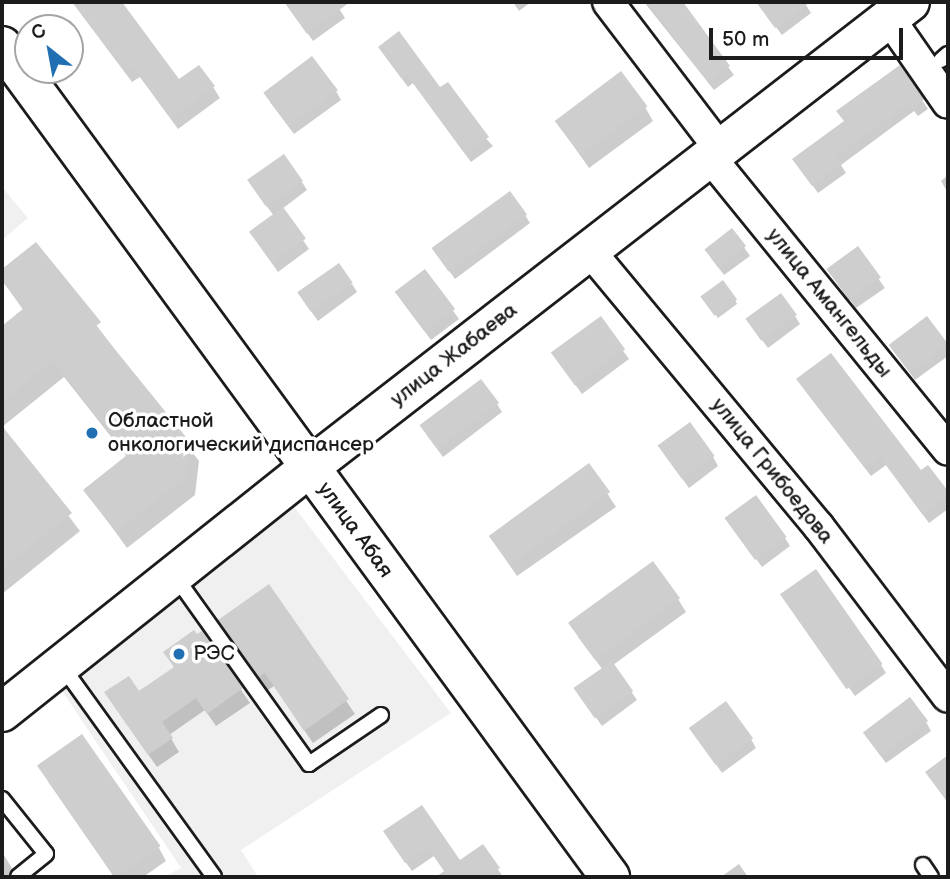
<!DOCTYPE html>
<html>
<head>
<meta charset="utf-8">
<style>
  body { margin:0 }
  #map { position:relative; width:950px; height:879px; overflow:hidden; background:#fff; font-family:"Balsamiq Sans",sans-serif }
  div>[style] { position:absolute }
  .built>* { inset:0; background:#f0f0f0 }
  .shadow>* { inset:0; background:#0003 }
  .building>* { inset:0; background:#cecece; transform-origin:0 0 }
  .roads { filter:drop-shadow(2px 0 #1c1c1c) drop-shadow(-2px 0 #1c1c1c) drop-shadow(0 2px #1c1c1c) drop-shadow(0 -2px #1c1c1c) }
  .lane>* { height:14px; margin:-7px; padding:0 7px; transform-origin:7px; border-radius:7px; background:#fff }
  .street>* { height:30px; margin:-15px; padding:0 15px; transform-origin:15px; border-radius:15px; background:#fff }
  .secondary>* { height:38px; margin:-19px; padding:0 19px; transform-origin:19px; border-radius:19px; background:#fff }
  .dots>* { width:19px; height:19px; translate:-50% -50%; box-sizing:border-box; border:4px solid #fff; border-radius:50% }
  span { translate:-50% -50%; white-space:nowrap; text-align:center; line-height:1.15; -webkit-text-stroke:7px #fff; paint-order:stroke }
  .street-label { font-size:21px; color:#1c1c1c }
  .poi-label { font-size:21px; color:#1c1c1c }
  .left { translate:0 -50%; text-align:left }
  .frame { position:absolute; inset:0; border:4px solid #1c1c1c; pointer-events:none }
  .north { position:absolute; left:14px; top:14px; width:70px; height:70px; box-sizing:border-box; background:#fff; border:2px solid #a4a4a4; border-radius:50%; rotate:329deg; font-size:19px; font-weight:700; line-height:28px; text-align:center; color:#1c1c1c }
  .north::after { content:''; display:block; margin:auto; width:24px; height:32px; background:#1f6fb2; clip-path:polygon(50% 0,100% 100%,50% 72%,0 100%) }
  .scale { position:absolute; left:709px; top:28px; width:194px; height:32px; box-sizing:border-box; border:4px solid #1c1c1c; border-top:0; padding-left:9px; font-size:21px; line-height:24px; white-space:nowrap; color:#1c1c1c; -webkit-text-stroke:5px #fff; paint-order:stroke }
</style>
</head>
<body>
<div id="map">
  <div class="built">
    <i style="clip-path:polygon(2px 187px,28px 218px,2px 240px)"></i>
    <i style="clip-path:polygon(289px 500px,451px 713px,241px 850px,258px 877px,164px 877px,181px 868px,58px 685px)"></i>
  </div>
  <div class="shadow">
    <i style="clip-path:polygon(72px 2px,120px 2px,178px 81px,213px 87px,220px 98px,178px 129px,140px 77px,132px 82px)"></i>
    <i style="clip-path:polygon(335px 2px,345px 18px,313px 41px,287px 4px)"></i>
    <i style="clip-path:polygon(513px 2px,531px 2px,519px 11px)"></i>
    <i style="clip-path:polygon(644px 2px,681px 2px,734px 75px,714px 90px)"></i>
    <i style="clip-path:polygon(757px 2px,804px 2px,811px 13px,782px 35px)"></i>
    <i style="clip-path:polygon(385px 56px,440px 90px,493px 146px,471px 162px,413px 83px,408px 87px)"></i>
    <i style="clip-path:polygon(900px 67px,928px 109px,918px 116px,914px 111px,841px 165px,846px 173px,818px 193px,800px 168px)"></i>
    <i style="clip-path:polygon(336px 91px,341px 100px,294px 134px,270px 102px)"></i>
    <i style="clip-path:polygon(645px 107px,653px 121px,589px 168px,556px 121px)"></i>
    <i style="clip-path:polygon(948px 175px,948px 193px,941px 181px)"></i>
    <i style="clip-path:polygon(302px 182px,307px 190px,282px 209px,309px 249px,278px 272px,251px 233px,274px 216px,255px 190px)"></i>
    <i style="clip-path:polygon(525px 215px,530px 223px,455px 279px,439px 257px)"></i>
    <i style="clip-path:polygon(732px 230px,750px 256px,724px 275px,711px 258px)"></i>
    <i style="clip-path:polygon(35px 244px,199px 461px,195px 495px,127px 548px,85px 490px,127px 457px,64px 377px,2px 427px,2px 328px,24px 311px,2px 280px,2px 271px)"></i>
    <i style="clip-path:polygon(857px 249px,885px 288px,856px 308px,834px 278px)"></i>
    <i style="clip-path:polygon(425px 272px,459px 319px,431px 340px,402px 301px)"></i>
    <i style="clip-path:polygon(352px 284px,357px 292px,318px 321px,305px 303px)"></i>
    <i style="clip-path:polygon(735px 300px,737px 304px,718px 318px,705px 301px)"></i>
    <i style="clip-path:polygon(795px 316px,800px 324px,768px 348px,753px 328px)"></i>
    <i style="clip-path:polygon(600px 318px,629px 359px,582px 394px,558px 361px)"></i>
    <i style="clip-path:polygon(890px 345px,946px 345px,948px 356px,915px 380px)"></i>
    <i style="clip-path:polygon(803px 388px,921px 472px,928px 467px,948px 494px,948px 509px,929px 523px,886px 465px,871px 476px)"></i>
    <i style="clip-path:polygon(497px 404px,502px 412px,443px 457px,426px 434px)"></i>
    <i style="clip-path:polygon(2px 428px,80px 531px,2px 594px)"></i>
    <i style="clip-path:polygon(665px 455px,713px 457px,718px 466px,689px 488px)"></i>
    <i style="clip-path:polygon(589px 465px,616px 507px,517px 576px,497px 547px)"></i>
    <i style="clip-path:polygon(733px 527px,785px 538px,790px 546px,762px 567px)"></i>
    <i style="clip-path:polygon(269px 587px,355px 714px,313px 743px,274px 686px,268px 690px,228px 633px)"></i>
    <i style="clip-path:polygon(678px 599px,686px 612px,613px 665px,637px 700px,602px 726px,582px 698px,603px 670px,578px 637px)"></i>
    <i style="clip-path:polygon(789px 604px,881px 665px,886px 673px,855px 696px)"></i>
    <i style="clip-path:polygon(202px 633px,250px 703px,216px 726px,205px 710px,169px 735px,179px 752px,157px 767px,114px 706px,175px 669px,165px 652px)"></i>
    <i style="clip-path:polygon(926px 722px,931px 731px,886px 763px,870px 741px)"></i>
    <i style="clip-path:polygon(697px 737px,751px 739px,756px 748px,722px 773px)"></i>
    <i style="clip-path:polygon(47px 780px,159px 848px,166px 861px,143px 877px,114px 877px)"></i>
    <i style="clip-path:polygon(421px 807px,460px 863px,483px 847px,503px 877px,449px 877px,434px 856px,412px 871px,390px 841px)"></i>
    <i style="clip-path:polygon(2px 852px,15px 873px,9px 877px,2px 877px)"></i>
    <i style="clip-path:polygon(739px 864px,748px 877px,721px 877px)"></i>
  </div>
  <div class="building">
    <i style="clip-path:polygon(73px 2px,122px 2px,179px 79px,199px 65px,215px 86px,171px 119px,132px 66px,125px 72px)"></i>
    <i style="clip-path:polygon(284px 2px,350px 2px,307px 34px)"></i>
    <i style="clip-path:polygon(648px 2px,683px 2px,730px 66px,708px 82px)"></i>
    <i style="clip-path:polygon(756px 2px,810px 2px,775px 28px)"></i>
    <i style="clip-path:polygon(399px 31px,440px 87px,448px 82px,489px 137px,465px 154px,407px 75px,402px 79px,378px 47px)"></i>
    <i style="left:312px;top:56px;width:43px;height:61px;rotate:53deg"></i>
    <i style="clip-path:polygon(900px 65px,924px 99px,912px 109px,908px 104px,837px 156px,842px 164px,812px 186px,792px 159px,844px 121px,836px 111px)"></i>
    <i style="left:621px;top:71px;width:44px;height:83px;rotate:53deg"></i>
    <i style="left:284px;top:154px;width:33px;height:45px;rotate:55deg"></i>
    <i style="left:510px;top:191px;width:29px;height:97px;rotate:54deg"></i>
    <i style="left:283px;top:207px;width:39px;height:42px;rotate:54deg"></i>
    <i style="left:732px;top:228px;width:23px;height:35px;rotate:52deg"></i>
    <i style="clip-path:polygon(36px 242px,101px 322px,96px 326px,190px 442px,186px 477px,116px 532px,83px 490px,127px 455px,53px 360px,2px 402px,2px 326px,24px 308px,2px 281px,2px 269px)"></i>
    <i style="left:858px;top:246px;width:39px;height:39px;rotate:54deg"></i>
    <i style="left:339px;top:263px;width:24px;height:51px;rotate:55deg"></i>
    <i style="left:425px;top:269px;width:50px;height:38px;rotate:53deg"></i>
    <i style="left:723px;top:280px;width:24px;height:28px;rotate:54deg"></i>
    <i style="left:781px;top:293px;width:27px;height:44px;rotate:54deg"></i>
    <i style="left:601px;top:316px;width:41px;height:62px;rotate:54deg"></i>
    <i style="left:927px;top:316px;width:35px;height:48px;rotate:53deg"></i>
    <i style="clip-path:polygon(831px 353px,921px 470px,928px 465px,948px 491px,948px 497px,923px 515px,880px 457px,865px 468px,796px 379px)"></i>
    <i style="left:481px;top:379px;width:30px;height:77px;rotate:53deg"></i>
    <i style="left:690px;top:422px;width:42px;height:40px;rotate:54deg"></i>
    <i style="clip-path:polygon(2px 426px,72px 513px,2px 568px)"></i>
    <i style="left:589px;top:463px;width:36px;height:124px;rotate:54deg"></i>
    <i style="left:756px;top:495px;width:52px;height:39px;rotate:54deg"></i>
    <i style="left:653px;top:561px;width:46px;height:105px;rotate:54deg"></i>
    <i style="left:816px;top:569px;width:116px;height:44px;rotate:55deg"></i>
    <i style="clip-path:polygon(269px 584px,349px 699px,304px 731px,265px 673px,259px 677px,218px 620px)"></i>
    <i style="clip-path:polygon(194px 630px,197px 634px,202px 631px,243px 688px,207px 714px,196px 698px,162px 722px,173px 738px,148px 755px,104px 692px,129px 676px,139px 691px,174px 667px,163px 652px)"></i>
    <i style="left:612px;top:661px;width:37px;height:47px;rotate:55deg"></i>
    <i style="left:910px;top:697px;width:30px;height:59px;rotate:53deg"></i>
    <i style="left:726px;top:701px;width:46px;height:46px;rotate:54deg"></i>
    <i style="left:82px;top:734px;width:137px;height:55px;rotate:55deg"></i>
    <i style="clip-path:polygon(948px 755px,948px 803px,925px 772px)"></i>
    <i style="clip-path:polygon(422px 805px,460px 860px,483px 844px,500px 868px,487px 877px,436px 877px,444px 871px,428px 848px,405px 863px,383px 831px)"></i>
  </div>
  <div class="roads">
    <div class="lane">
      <i style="left:941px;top:60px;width:9px;rotate:-41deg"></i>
      <i style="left:175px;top:576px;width:231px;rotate:54.5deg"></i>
      <i style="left:309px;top:764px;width:87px;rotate:-34.2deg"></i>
      <i style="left:62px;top:666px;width:260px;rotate:54.2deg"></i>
      <i style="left:2px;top:799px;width:70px;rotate:51.3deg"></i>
      <i style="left:46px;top:854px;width:36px;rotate:141deg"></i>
      <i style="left:923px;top:865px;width:14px;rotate:56deg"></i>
    </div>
    <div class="street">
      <i style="left:608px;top:2px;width:185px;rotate:52.7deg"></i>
      <i style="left:889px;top:18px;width:103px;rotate:55.2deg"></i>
      <i style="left:710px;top:157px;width:377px;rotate:50.9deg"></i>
      <i style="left:589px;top:250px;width:360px;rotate:50.3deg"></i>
      <i style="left:819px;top:527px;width:213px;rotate:52.8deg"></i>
    </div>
    <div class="secondary">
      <i style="left:2px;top:46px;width:1030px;rotate:53.81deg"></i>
      <i style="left:2px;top:712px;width:394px;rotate:-38.5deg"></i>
      <i style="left:310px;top:467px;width:759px;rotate:-37.78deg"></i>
    </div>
  </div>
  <div class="dots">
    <i style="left:92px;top:433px;background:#1f6fb2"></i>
    <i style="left:179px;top:654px;background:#1f6fb2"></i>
  </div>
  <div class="street-label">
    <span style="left:829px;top:303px;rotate:51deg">улица Амангельды</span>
    <span style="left:454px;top:355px;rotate:-38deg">улица Жабаева</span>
    <span style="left:772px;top:471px;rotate:51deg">улица Грибоедова</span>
    <span style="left:355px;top:530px;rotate:54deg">улица Абая</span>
  </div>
  <div class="poi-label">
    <span class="left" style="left:108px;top:433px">Областной<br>онкологический диспансер</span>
    <span class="left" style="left:193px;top:654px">РЭС</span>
  </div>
  <div class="frame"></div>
  <div class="north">С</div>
  <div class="scale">50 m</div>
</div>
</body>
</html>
